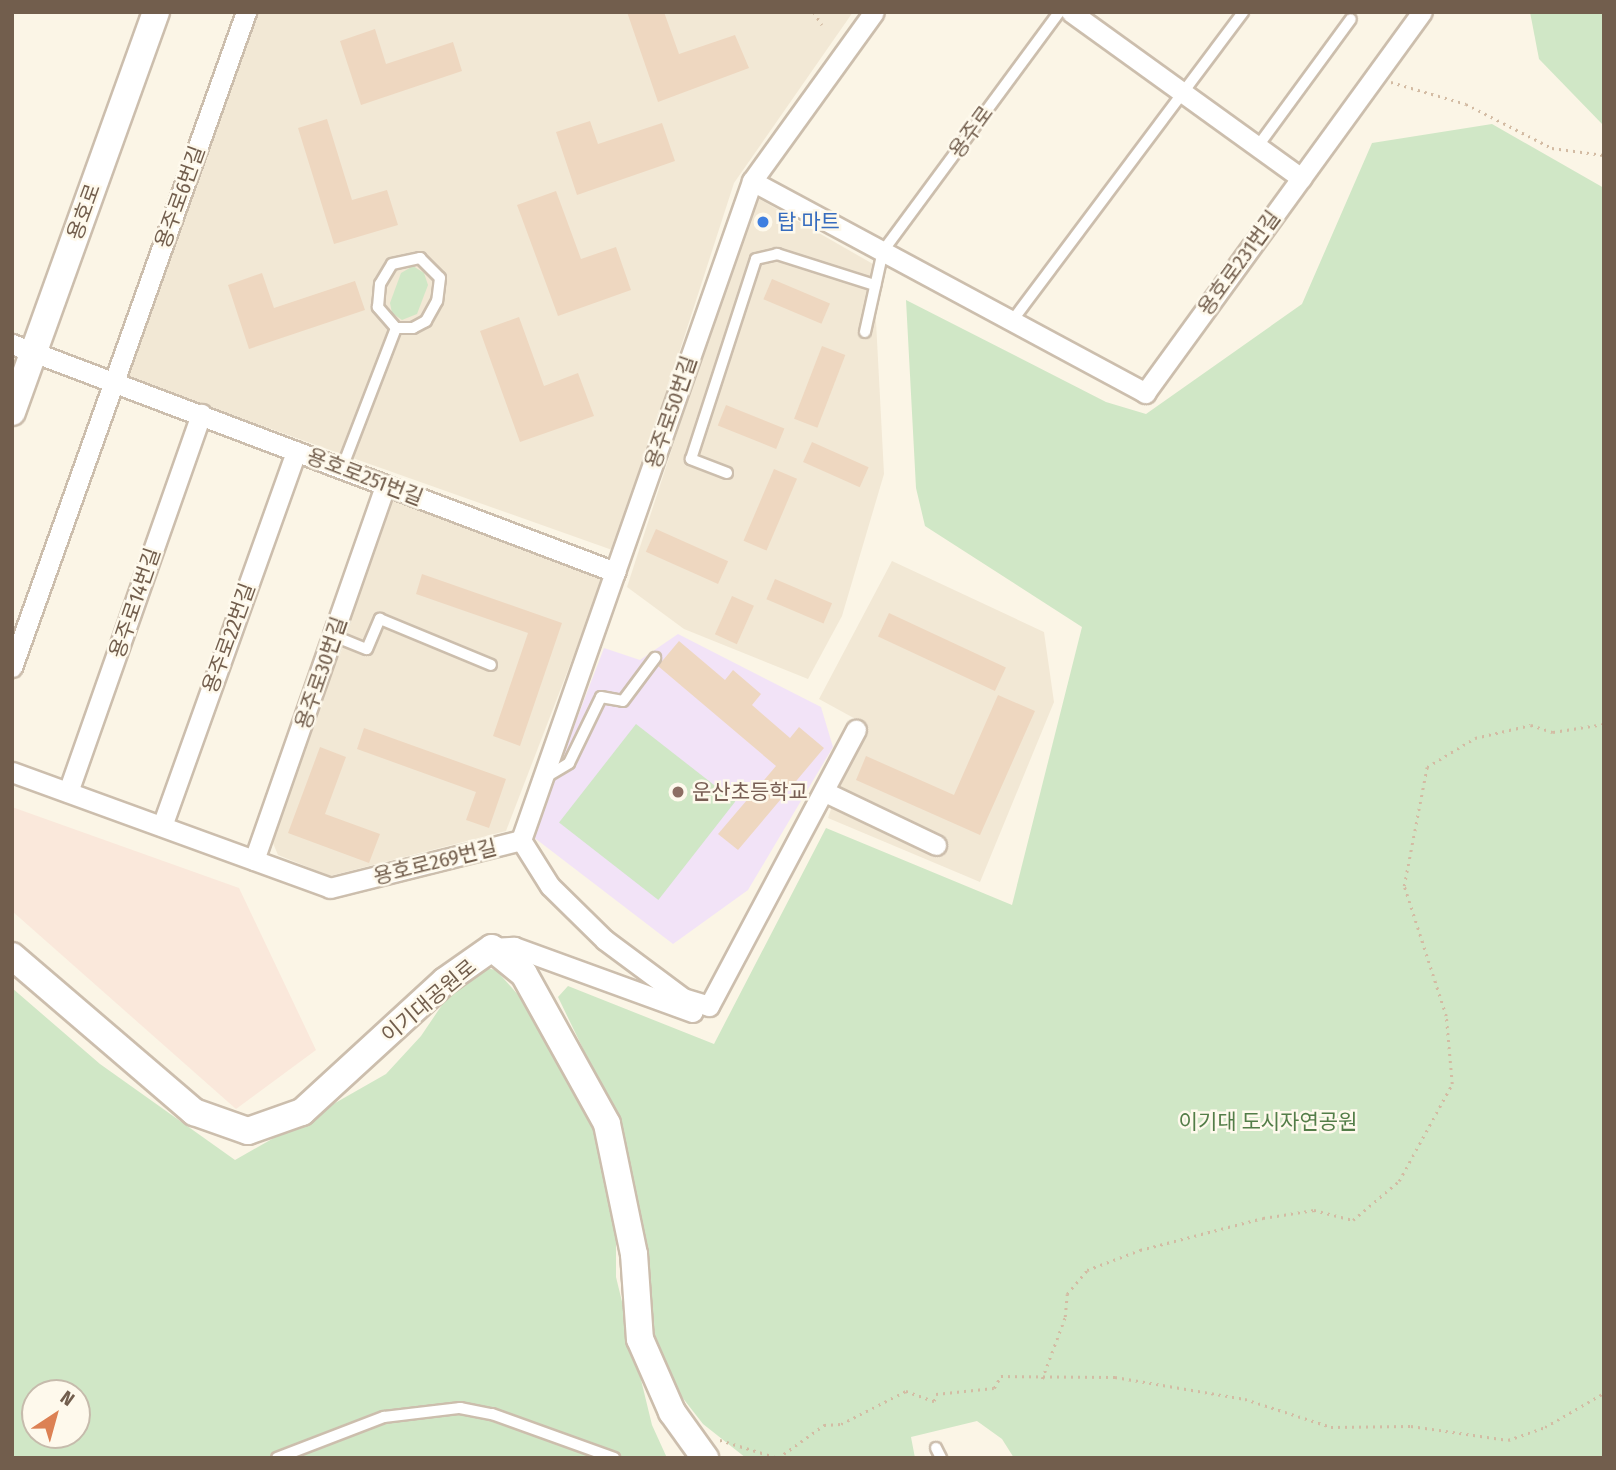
<!DOCTYPE html>
<html>
<head>
<meta charset="utf-8">
<style>
  body { margin:0 }
  #map { position:relative; width:1616px; height:1470px; overflow:hidden; background:#fbf5e6; font-family:"Fira Sans Condensed","Noto Sans KR",sans-serif }
  div>[style] { position:absolute }
  .residential>* { inset:0; background:#f2e8d5 }
  .commercial>* { inset:0; background:#fae8db }
  .education>* { inset:0; background:#f2e3f7 }
  .green>* { inset:0; background:#d0e7c6; transform-origin:0 0 }
  .building>* { inset:0; background:#eed7c0; transform-origin:0 0 }
  .path>* { height:2.5px; margin-top:-1.25px; transform-origin:0; background:repeating-linear-gradient(90deg,#d3bba3 0 2px,transparent 0 7px) }
  .roads { filter:drop-shadow(2px 0 #ccbead) drop-shadow(-2px 0 #ccbead) drop-shadow(0 2px #ccbead) drop-shadow(0 -2px #ccbead) }
  .lane>* { height:10px; margin:-5px; padding:0 5px; transform-origin:5px; border-radius:5px; background:#fff }
  .street>* { height:19px; margin:-9.5px; padding:0 9.5px; transform-origin:9.5px; border-radius:9.5px; background:#fff }
  .secondary>* { height:26px; margin:-13px; padding:0 13px; transform-origin:13px; border-radius:13px; background:#fff }
  .dots>* { width:19px; height:19px; translate:-50% -50%; box-sizing:border-box; border:4px solid #fef9ec; border-radius:50% }
  span { translate:-50% -50%; white-space:nowrap; text-align:center; line-height:1.15; -webkit-text-stroke:5px #fef9ec; paint-order:stroke }
  .street-label { font-size:21px; color:#725e4d }
  .shop-label { font-size:21px; color:#366cbe }
  .left { translate:0 -50%; text-align:left }
  .education-label { font-size:21px; color:#785e54 }
  .park-label { font-size:21px; color:#537d48 }
  .frame { position:absolute; inset:0; border:14px solid #725e4d; pointer-events:none }
  .north { position:absolute; left:21px; top:1379px; width:70px; height:70px; box-sizing:border-box; background:#fef9ec; border:2px solid #c6bbac; border-radius:50%; rotate:36deg; font-size:19px; font-weight:700; line-height:28px; text-align:center; color:#725e4d }
  .north::after { content:''; display:block; margin:auto; width:24px; height:32px; background:#dc8154; clip-path:polygon(50% 0,100% 100%,50% 72%,0 100%) }
</style>
</head>
<body>
<div id="map">
  <div class="residential">
    <i style="clip-path:polygon(259px 12px,853px 12px,734px 183px,615px 551px,124px 377px)"></i>
    <i style="clip-path:polygon(754px 196px,873px 264px,884px 474px,842px 616px,808px 679px,684px 629px,627px 587px)"></i>
    <i style="clip-path:polygon(386px 498px,603px 579px,506px 831px,330px 876px,278px 855px,273px 843px)"></i>
    <i style="clip-path:polygon(892px 561px,1044px 632px,1054px 702px,980px 882px,828px 818px,861px 722px,819px 699px)"></i>
  </div>
  <div class="commercial">
    <i style="clip-path:polygon(12px 807px,239px 888px,316px 1050px,236px 1109px,12px 911px)"></i>
  </div>
  <div class="education">
    <i style="clip-path:polygon(678px 634px,821px 707px,833px 747px,748px 890px,673px 944px,532px 836px,604px 648px,640px 660px)"></i>
  </div>
  <div class="green">
    <i style="clip-path:polygon(1530px 12px,1604px 12px,1604px 126px,1539px 59px)"></i>
    <i style="clip-path:polygon(1492px 124px,1604px 188px,1604px 1458px,1014px 1458px,1002px 1439px,977px 1421px,911px 1437px,915px 1458px,746px 1458px,703px 1424px,664px 1374px,647px 1335px,617px 1119px,558px 997px,568px 986px,714px 1044px,826px 828px,1012px 905px,1082px 627px,925px 526px,916px 488px,906px 300px,1106px 402px,1146px 414px,1302px 304px,1372px 143px)"></i>
    <i style="clip-path:polygon(413px 266px,424px 273px,428px 285px,417px 314px,402px 320px,392px 313px,390px 303px,401px 273px)"></i>
    <i style="left:636px;top:724px;width:126px;height:125px;rotate:38deg"></i>
    <i style="clip-path:polygon(evenodd,469px 965px,496px 970px,530px 1008px,602px 1131px,616px 1227px,616px 1277px,652px 1425px,667px 1458px,12px 1458px,12px 988px,100px 1064px,235px 1160px,386px 1074px,421px 1036px,469px 965px,35px 1393px,77px 1393px,77px 1435px,35px 1435px,35px 1393px)"></i>
  </div>
  <div class="building">
    <i style="clip-path:polygon(627px 12px,664px 12px,679px 54px,735px 35px,749px 68px,658px 102px)"></i>
    <i style="clip-path:polygon(375px 29px,386px 64px,453px 42px,462px 71px,361px 105px,340px 41px)"></i>
    <i style="clip-path:polygon(327px 119px,352px 200px,387px 190px,398px 225px,334px 244px,298px 128px)"></i>
    <i style="clip-path:polygon(590px 121px,598px 144px,662px 123px,675px 161px,577px 195px,556px 132px)"></i>
    <i style="clip-path:polygon(556px 191px,581px 259px,616px 247px,631px 290px,558px 316px,517px 205px)"></i>
    <i style="clip-path:polygon(262px 273px,274px 308px,355px 281px,365px 310px,249px 349px,228px 285px)"></i>
    <i style="left:772px;top:279px;width:63px;height:22px;rotate:23deg"></i>
    <i style="clip-path:polygon(519px 317px,544px 386px,578px 373px,594px 416px,520px 442px,480px 331px)"></i>
    <i style="left:822px;top:346px;width:25px;height:78px;rotate:21deg"></i>
    <i style="left:726px;top:405px;width:63px;height:22px;rotate:22deg"></i>
    <i style="left:812px;top:442px;width:62px;height:22px;rotate:24deg"></i>
    <i style="left:774px;top:469px;width:25px;height:78px;rotate:23deg"></i>
    <i style="left:656px;top:529px;width:79px;height:25px;rotate:24deg"></i>
    <i style="clip-path:polygon(422px 574px,562px 623px,520px 746px,493px 736px,528px 633px,416px 594px)"></i>
    <i style="left:775px;top:579px;width:62px;height:22px;rotate:23deg"></i>
    <i style="left:732px;top:596px;width:24px;height:42px;rotate:24deg"></i>
    <i style="left:889px;top:613px;width:129px;height:26px;rotate:25deg"></i>
    <i style="clip-path:polygon(679px 641px,725px 680px,733px 670px,761px 694px,752px 705px,790px 738px,799px 727px,824px 748px,738px 850px,718px 834px,776px 766px,658px 666px)"></i>
    <i style="clip-path:polygon(998px 695px,1035px 711px,980px 835px,856px 780px,866px 756px,954px 795px)"></i>
    <i style="clip-path:polygon(364px 728px,506px 779px,489px 828px,466px 820px,476px 792px,357px 749px)"></i>
    <i style="clip-path:polygon(320px 747px,346px 757px,325px 814px,380px 834px,369px 863px,288px 833px)"></i>
  </div>
  <div class="path">
    <i style="left:814px;top:12px;width:15px;rotate:58deg"></i>
    <i style="left:1391px;top:82px;width:78px;rotate:16.3deg"></i>
    <i style="left:1466px;top:104px;width:97px;rotate:27.1deg"></i>
    <i style="left:1552px;top:148px;width:52px;rotate:7.7deg"></i>
    <i style="left:1042px;top:1379px;width:66px;rotate:-69.6deg"></i>
    <i style="left:1065px;top:1317px;width:23px;rotate:-85deg"></i>
    <i style="left:1067px;top:1294px;width:31px;rotate:-50deg"></i>
    <i style="left:1087px;top:1270px;width:57px;rotate:-20.7deg"></i>
    <i style="left:1140px;top:1250px;width:127px;rotate:-14.6deg"></i>
    <i style="left:1263px;top:1218px;width:52px;rotate:-8.9deg"></i>
    <i style="left:1314px;top:1210px;width:40px;rotate:14.4deg"></i>
    <i style="left:1353px;top:1220px;width:60px;rotate:-40.3deg"></i>
    <i style="left:1399px;top:1181px;width:111px;rotate:-61.3deg"></i>
    <i style="left:1452px;top:1084px;width:68px;rotate:-95deg"></i>
    <i style="left:1446px;top:1016px;width:137px;rotate:-107.9deg"></i>
    <i style="left:1404px;top:886px;width:121px;rotate:-79.1deg"></i>
    <i style="left:1427px;top:767px;width:56px;rotate:-31.1deg"></i>
    <i style="left:1475px;top:738px;width:57px;rotate:-13.1deg"></i>
    <i style="left:1531px;top:725px;width:23px;rotate:18deg"></i>
    <i style="left:1553px;top:732px;width:52px;rotate:-8.9deg"></i>
    <i style="left:720px;top:1440px;width:61px;rotate:17.2deg"></i>
    <i style="left:778px;top:1458px;width:57px;rotate:-35.7deg"></i>
    <i style="left:824px;top:1425px;width:17px;rotate:-3deg"></i>
    <i style="left:841px;top:1424px;width:73px;rotate:-26.9deg"></i>
    <i style="left:906px;top:1391px;width:30px;rotate:20deg"></i>
    <i style="left:934px;top:1401px;width:7px;rotate:-74deg"></i>
    <i style="left:936px;top:1394px;width:58px;rotate:-5.9deg"></i>
    <i style="left:994px;top:1388px;width:14px;rotate:-60deg"></i>
    <i style="left:1001px;top:1376px;width:114px;rotate:0.5deg"></i>
    <i style="left:1115px;top:1377px;width:132px;rotate:9.6deg"></i>
    <i style="left:1245px;top:1399px;width:90px;rotate:18deg"></i>
    <i style="left:1331px;top:1427px;width:80px;rotate:-0.7deg"></i>
    <i style="left:1411px;top:1426px;width:98px;rotate:8.2deg"></i>
    <i style="left:1508px;top:1440px;width:39px;rotate:-19deg"></i>
    <i style="left:1545px;top:1427px;width:68px;rotate:-30deg"></i>
  </div>
  <div class="roads">
    <div class="lane">
      <i style="left:1258px;top:146px;width:157px;rotate:-53.8deg"></i>
      <i style="left:420px;top:258px;width:28px;rotate:45deg"></i>
      <i style="left:440px;top:278px;width:23px;rotate:97deg"></i>
      <i style="left:437px;top:301px;width:23px;rotate:119deg"></i>
      <i style="left:426px;top:321px;width:15px;rotate:152deg"></i>
      <i style="left:413px;top:328px;width:17px;rotate:180deg"></i>
      <i style="left:396px;top:328px;width:28px;rotate:-131deg"></i>
      <i style="left:378px;top:307px;width:23px;rotate:-85deg"></i>
      <i style="left:380px;top:284px;width:23px;rotate:-59deg"></i>
      <i style="left:392px;top:264px;width:29px;rotate:-12deg"></i>
      <i style="left:1012px;top:321px;width:386px;rotate:-53.2deg"></i>
      <i style="left:865px;top:332px;width:83px;rotate:-77.5deg"></i>
      <i style="left:883px;top:251px;width:297px;rotate:-53.6deg"></i>
      <i style="left:342px;top:468px;width:150px;rotate:-68.9deg"></i>
      <i style="left:727px;top:473px;width:39px;rotate:-159deg"></i>
      <i style="left:691px;top:459px;width:210px;rotate:-72deg"></i>
      <i style="left:756px;top:259px;width:22px;rotate:-13deg"></i>
      <i style="left:777px;top:254px;width:103px;rotate:17.6deg"></i>
      <i style="left:334px;top:636px;width:35px;rotate:22deg"></i>
      <i style="left:367px;top:649px;width:33px;rotate:-67deg"></i>
      <i style="left:380px;top:619px;width:120px;rotate:22.5deg"></i>
      <i style="left:546px;top:777px;width:27px;rotate:-31deg"></i>
      <i style="left:569px;top:763px;width:73px;rotate:-64.1deg"></i>
      <i style="left:601px;top:697px;width:22px;rotate:10deg"></i>
      <i style="left:623px;top:701px;width:54px;rotate:-53.3deg"></i>
      <i style="left:936px;top:1448px;width:11px;rotate:63deg"></i>
      <i style="left:277px;top:1458px;width:115px;rotate:-21deg"></i>
      <i style="left:384px;top:1417px;width:77px;rotate:-6.8deg"></i>
      <i style="left:460px;top:1408px;width:33px;rotate:11deg"></i>
      <i style="left:492px;top:1414px;width:130px;rotate:19.8deg"></i>
    </div>
    <div class="street">
      <i style="left:1071px;top:12px;width:284px;rotate:35.8deg"></i>
      <i style="left:752px;top:181px;width:447px;rotate:28.3deg"></i>
      <i style="left:1145px;top:393px;width:471px;rotate:-54deg"></i>
      <i style="left:12px;top:344px;width:645px;rotate:20.71deg"></i>
      <i style="left:12px;top:667px;width:696px;rotate:-70.34deg"></i>
      <i style="left:12px;top:772px;width:338px;rotate:20deg"></i>
      <i style="left:330px;top:888px;width:197px;rotate:-14.1deg"></i>
      <i style="left:68px;top:792px;width:401px;rotate:-70.6deg"></i>
      <i style="left:825px;top:792px;width:123px;rotate:25.5deg"></i>
      <i style="left:162px;top:826px;width:398px;rotate:-70.3deg"></i>
      <i style="left:521px;top:840px;width:698px;rotate:-70.68deg"></i>
      <i style="left:752px;top:181px;width:208px;rotate:-54.2deg"></i>
      <i style="left:521px;top:840px;width:54px;rotate:57.8deg"></i>
      <i style="left:550px;top:886px;width:77px;rotate:44.5deg"></i>
      <i style="left:605px;top:940px;width:97px;rotate:36.6deg"></i>
      <i style="left:683px;top:998px;width:27px;rotate:17deg"></i>
      <i style="left:709px;top:1006px;width:313px;rotate:-62deg"></i>
      <i style="left:254px;top:860px;width:397px;rotate:-70.7deg"></i>
      <i style="left:492px;top:948px;width:22px;rotate:-3deg"></i>
      <i style="left:514px;top:947px;width:190px;rotate:20deg"></i>
    </div>
    <div class="secondary">
      <i style="left:12px;top:412px;width:425px;rotate:-70.2deg"></i>
      <i style="left:12px;top:956px;width:240px;rotate:40.6deg"></i>
      <i style="left:194px;top:1112px;width:57px;rotate:19.4deg"></i>
      <i style="left:248px;top:1131px;width:57px;rotate:-19.4deg"></i>
      <i style="left:302px;top:1112px;width:194px;rotate:-42.5deg"></i>
      <i style="left:445px;top:981px;width:57px;rotate:-35.1deg"></i>
      <i style="left:492px;top:948px;width:41px;rotate:39.1deg"></i>
      <i style="left:524px;top:974px;width:171px;rotate:61deg"></i>
      <i style="left:607px;top:1124px;width:133px;rotate:78.3deg"></i>
      <i style="left:634px;top:1254px;width:85px;rotate:86deg"></i>
      <i style="left:640px;top:1339px;width:80px;rotate:66.3deg"></i>
      <i style="left:672px;top:1412px;width:57px;rotate:54.3deg"></i>
    </div>
  </div>
  <div class="dots">
    <i style="left:763px;top:222px;background:#3f7fe0"></i>
    <i style="left:678px;top:792px;background:#8d6e63"></i>
  </div>
  <div class="street-label">
    <span style="left:971px;top:132px;rotate:-54deg">용주로</span>
    <span style="left:180px;top:197px;rotate:-70deg">용주로6번길</span>
    <span style="left:84px;top:212px;rotate:-70deg">용호로</span>
    <span style="left:1239px;top:263px;rotate:-54deg">용호로231번길</span>
    <span style="left:671px;top:412px;rotate:-71deg">용주로50번길</span>
    <span style="left:365px;top:477px;rotate:21deg">용호로251번길</span>
    <span style="left:135px;top:603px;rotate:-71deg">용주로14번길</span>
    <span style="left:229px;top:638px;rotate:-70deg">용주로22번길</span>
    <span style="left:321px;top:673px;rotate:-71deg">용주로30번길</span>
    <span style="left:435px;top:862px;rotate:-14deg">용호로269번길</span>
    <span style="left:429px;top:1001px;rotate:-40deg">이기대공원로</span>
  </div>
  <div class="shop-label">
    <span class="left" style="left:777px;top:222px">탑 마트</span>
  </div>
  <div class="education-label">
    <span class="left" style="left:692px;top:792px">운산초등학교</span>
  </div>
  <div class="park-label">
    <span style="left:1268px;top:1122px">이기대 도시자연공원</span>
  </div>
  <div class="frame"></div>
  <div class="north">N</div>
</div>
</body>
</html>
